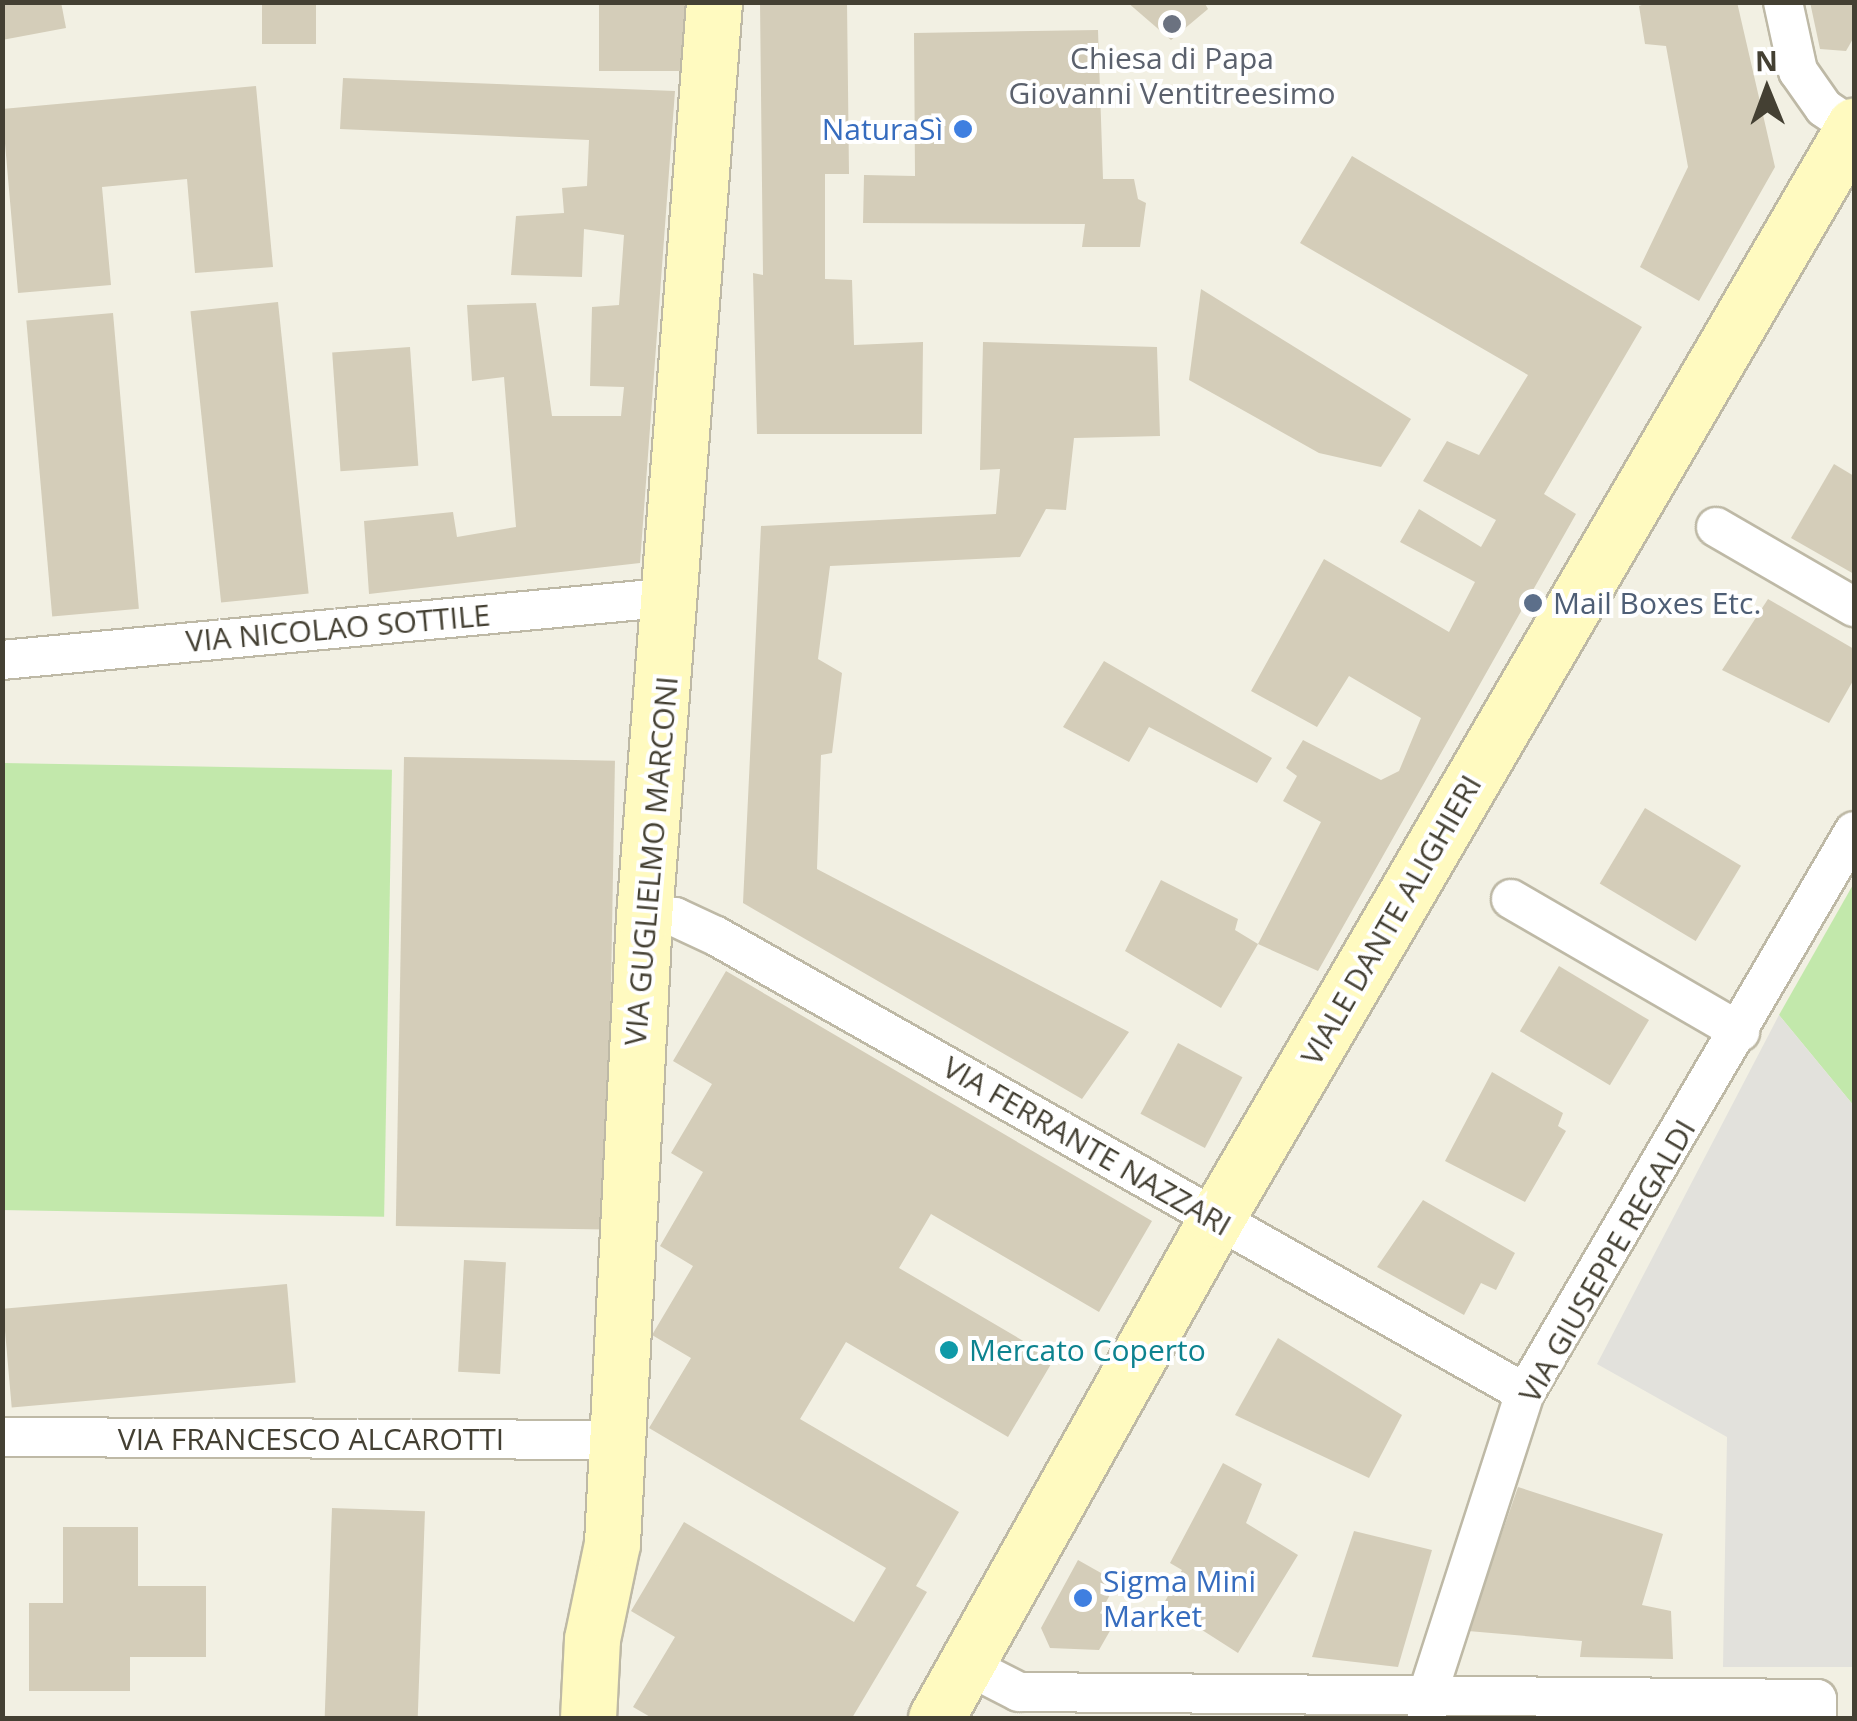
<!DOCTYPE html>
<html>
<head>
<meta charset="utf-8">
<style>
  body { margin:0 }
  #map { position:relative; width:1857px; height:1721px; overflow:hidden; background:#f2f0e3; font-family:"Open Sans",sans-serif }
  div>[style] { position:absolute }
  .green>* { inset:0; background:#c2e8ab; transform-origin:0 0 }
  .parking>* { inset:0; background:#e2e1dc }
  .building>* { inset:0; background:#d4cdb9; transform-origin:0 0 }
  .roads { filter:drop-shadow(2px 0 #beb9a6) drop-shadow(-2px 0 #beb9a6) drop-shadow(0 2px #beb9a6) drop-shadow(0 -2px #beb9a6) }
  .street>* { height:38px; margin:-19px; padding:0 19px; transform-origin:19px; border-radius:19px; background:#fff }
  .secondary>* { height:55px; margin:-27.5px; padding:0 27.5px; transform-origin:27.5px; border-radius:27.5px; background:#fffac0 }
  .dots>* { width:28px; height:28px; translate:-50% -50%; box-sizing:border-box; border:5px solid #fff; border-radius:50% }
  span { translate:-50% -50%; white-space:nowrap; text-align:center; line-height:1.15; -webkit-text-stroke:8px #fff; paint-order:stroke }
  .worship-label { font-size:30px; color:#5b616d }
  .shop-label { font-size:30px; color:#366cbe }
  .right { translate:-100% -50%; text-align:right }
  .left { translate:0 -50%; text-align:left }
  .service-label { font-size:30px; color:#4e5e75 }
  .street-label { font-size:30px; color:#444033 }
  .culture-label { font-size:30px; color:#0d838f }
  .frame { position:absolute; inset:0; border:5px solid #444033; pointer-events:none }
  .north { position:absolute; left:1717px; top:40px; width:100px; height:100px; -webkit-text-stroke:8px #fff; paint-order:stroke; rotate:359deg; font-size:28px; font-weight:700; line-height:40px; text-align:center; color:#444033 }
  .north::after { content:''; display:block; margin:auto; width:35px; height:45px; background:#444033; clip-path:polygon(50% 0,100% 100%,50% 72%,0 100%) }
</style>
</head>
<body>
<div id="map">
  <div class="green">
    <i style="left:3px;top:763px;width:389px;height:447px;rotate:1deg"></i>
    <i style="clip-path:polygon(1854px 883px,1854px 1106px,1779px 1015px)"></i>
  </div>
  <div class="parking">
    <i style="clip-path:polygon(1779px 1015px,1854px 1106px,1854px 1667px,1723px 1667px,1727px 1437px,1597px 1364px)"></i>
  </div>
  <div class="building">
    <i style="clip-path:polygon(2px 2px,61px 2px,66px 28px,2px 40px)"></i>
    <i style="left:262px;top:2px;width:54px;height:42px"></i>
    <i style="left:599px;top:2px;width:95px;height:69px"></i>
    <i style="clip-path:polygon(760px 2px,847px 2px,849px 174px,825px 174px,825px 279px,852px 280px,854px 345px,923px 342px,922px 434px,757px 434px,753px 273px,763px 275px)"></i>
    <i style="clip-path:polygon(1127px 2px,1204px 2px,1208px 9px,1171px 40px)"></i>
    <i style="clip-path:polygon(1650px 2px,1737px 2px,1775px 167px,1699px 301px,1640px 267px,1688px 167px,1666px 46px,1645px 44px,1639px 6px)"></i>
    <i style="clip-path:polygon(1810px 2px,1854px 2px,1854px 37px,1846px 51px,1820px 49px)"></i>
    <i style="clip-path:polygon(1098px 30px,1103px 179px,1134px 179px,1138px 199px,1146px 203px,1140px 247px,1082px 247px,1085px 224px,863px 223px,864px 175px,915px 176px,914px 33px)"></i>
    <i style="clip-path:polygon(343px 78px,675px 91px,640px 563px,369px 594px,364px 521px,453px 512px,457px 537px,516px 527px,504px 377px,472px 381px,467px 305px,536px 303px,552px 416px,621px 416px,624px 387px,590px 386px,592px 307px,619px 305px,624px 235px,584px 229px,582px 277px,511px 275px,516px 216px,564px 213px,562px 188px,587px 186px,589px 140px,340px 129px)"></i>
    <i style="clip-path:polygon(256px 86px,273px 267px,195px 273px,187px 179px,102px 187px,111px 285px,18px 293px,2px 109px)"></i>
    <i style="clip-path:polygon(1352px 156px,1642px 327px,1544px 494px,1576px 514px,1318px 971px,1258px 944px,1321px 822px,1283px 801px,1297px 776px,1286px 768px,1303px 740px,1381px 780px,1399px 771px,1421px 718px,1349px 676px,1317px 727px,1251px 691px,1324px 559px,1449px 632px,1475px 582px,1400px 542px,1419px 509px,1481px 547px,1496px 520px,1423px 481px,1447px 441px,1479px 455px,1528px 375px,1300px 243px)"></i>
    <i style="clip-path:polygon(1201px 289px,1411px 419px,1381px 467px,1319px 453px,1189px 380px)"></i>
    <i style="left:278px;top:302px;width:293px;height:88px;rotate:84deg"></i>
    <i style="left:113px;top:313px;width:297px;height:87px;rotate:85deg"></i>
    <i style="clip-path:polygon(983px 342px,1157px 347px,1160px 436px,1074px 438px,1066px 510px,1046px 509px,1020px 557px,830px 566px,818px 659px,842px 673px,832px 753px,821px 755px,817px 869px,1129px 1032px,1082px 1099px,743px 903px,761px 526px,996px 514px,1000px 469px,980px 470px)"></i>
    <i style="left:410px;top:347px;width:119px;height:78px;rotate:86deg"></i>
    <i style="clip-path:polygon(1834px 464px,1854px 476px,1854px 574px,1791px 538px)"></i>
    <i style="clip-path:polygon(1768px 599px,1854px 649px,1854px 679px,1829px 723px,1722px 670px)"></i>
    <i style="clip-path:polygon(1104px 661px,1272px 758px,1257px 783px,1149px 727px,1129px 762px,1063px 727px)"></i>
    <i style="left:404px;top:757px;width:211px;height:469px;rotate:1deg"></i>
    <i style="left:1645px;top:808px;width:112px;height:88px;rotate:31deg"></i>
    <i style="clip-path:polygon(1161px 880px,1238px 919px,1235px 930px,1258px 944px,1221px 1008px,1125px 951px)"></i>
    <i style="left:1559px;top:966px;width:105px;height:76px;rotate:31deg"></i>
    <i style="clip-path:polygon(726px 971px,1152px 1221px,1099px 1312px,931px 1214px,899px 1268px,1054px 1359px,1008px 1437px,846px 1342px,800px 1419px,959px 1512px,916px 1586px,927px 1592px,852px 1718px,652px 1718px,633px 1707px,675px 1637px,631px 1611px,684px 1522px,854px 1622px,886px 1568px,649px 1428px,691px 1358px,652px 1335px,693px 1266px,660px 1246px,703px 1172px,671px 1153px,712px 1084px,673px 1061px)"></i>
    <i style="left:1178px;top:1043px;width:73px;height:80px;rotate:28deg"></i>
    <i style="clip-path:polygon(1492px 1072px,1563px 1113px,1558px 1126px,1566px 1131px,1525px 1202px,1445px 1161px)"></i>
    <i style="clip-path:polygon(1423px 1200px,1515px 1253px,1496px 1290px,1481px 1283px,1464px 1315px,1377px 1267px)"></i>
    <i style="left:464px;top:1260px;width:42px;height:112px;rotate:3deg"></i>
    <i style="left:287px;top:1284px;width:99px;height:285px;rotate:85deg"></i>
    <i style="clip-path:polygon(1278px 1338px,1402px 1415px,1369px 1478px,1235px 1415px)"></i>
    <i style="clip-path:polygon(1223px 1463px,1262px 1484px,1246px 1523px,1298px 1555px,1238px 1653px,1163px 1605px,1182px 1570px,1170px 1563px)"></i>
    <i style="clip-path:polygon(1518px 1487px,1663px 1534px,1642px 1605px,1671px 1611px,1673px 1659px,1580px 1657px,1582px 1641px,1468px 1631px)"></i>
    <i style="left:332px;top:1508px;width:93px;height:210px;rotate:2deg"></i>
    <i style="clip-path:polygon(63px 1527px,138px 1527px,138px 1586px,206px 1586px,206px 1657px,130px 1657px,130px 1691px,29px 1691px,29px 1603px,63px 1603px)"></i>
    <i style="clip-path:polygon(1354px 1531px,1432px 1550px,1398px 1667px,1312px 1657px)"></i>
    <i style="clip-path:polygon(1078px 1560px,1117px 1582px,1100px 1613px,1115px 1622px,1099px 1650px,1050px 1648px,1041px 1628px)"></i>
    <i style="clip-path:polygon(1585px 1713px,1585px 1718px,1466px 1718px,1466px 1714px)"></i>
  </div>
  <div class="roads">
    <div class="street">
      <i style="left:1783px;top:2px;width:71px;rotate:77.7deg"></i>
      <i style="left:1798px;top:71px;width:45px;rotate:54.9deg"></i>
      <i style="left:1824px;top:108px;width:36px;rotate:34deg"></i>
      <i style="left:1716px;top:527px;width:160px;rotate:30.1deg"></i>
      <i style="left:2px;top:660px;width:674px;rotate:-5.36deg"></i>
      <i style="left:1511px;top:899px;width:265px;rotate:30.1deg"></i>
      <i style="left:644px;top:916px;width:31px;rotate:2deg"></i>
      <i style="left:675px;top:917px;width:45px;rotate:24.9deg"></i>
      <i style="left:716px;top:936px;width:929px;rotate:29.46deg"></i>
      <i style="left:2px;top:1437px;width:617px;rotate:0.28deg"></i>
      <i style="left:968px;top:1666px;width:57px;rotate:27deg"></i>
      <i style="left:1019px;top:1692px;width:798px;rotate:0.5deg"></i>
      <i style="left:1817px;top:1699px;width:19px;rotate:90deg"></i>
      <i style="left:1427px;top:1718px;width:22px;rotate:-90deg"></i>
      <i style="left:1427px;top:1696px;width:318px;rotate:-72.1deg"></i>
      <i style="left:1525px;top:1393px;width:651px;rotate:-59.65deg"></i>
    </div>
    <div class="secondary">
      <i style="left:588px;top:1718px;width:79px;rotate:-87.1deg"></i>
      <i style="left:592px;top:1639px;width:98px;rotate:-78.2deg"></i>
      <i style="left:612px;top:1543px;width:628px;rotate:-87.08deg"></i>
      <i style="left:644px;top:916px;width:917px;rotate:-85.62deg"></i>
      <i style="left:936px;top:1718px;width:572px;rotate:-60.7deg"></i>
      <i style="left:1216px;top:1219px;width:1266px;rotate:-59.73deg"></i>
    </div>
  </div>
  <div class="dots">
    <i style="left:1172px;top:24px;background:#6b7280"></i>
    <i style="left:963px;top:129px;background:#3f7fe0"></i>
    <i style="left:1533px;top:603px;background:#5c6f8a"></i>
    <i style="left:949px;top:1350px;background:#0f9aa8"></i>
    <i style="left:1083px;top:1598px;background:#3f7fe0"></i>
  </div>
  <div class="worship-label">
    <span style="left:1172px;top:75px">Chiesa di Papa<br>Giovanni Ventitreesimo</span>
  </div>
  <div class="shop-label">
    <span class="right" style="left:943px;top:129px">NaturaSì</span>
    <span class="left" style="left:1103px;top:1598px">Sigma Mini<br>Market</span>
  </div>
  <div class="service-label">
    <span class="left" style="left:1553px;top:603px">Mail Boxes Etc.</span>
  </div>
  <div class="street-label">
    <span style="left:338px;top:628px;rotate:-5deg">VIA NICOLAO SOTTILE</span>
    <span style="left:651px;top:861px;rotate:-85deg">VIA GUGLIELMO MARCONI</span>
    <span style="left:1391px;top:920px;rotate:-60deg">VIALE DANTE ALIGHIERI</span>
    <span style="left:1087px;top:1146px;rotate:30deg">VIA FERRANTE NAZZARI</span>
    <span style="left:1607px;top:1261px;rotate:-60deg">VIA GIUSEPPE REGALDI</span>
    <span style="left:311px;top:1439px">VIA FRANCESCO ALCAROTTI</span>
  </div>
  <div class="culture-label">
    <span class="left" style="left:969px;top:1350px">Mercato Coperto</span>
  </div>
  <div class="frame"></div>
  <div class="north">N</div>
</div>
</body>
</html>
